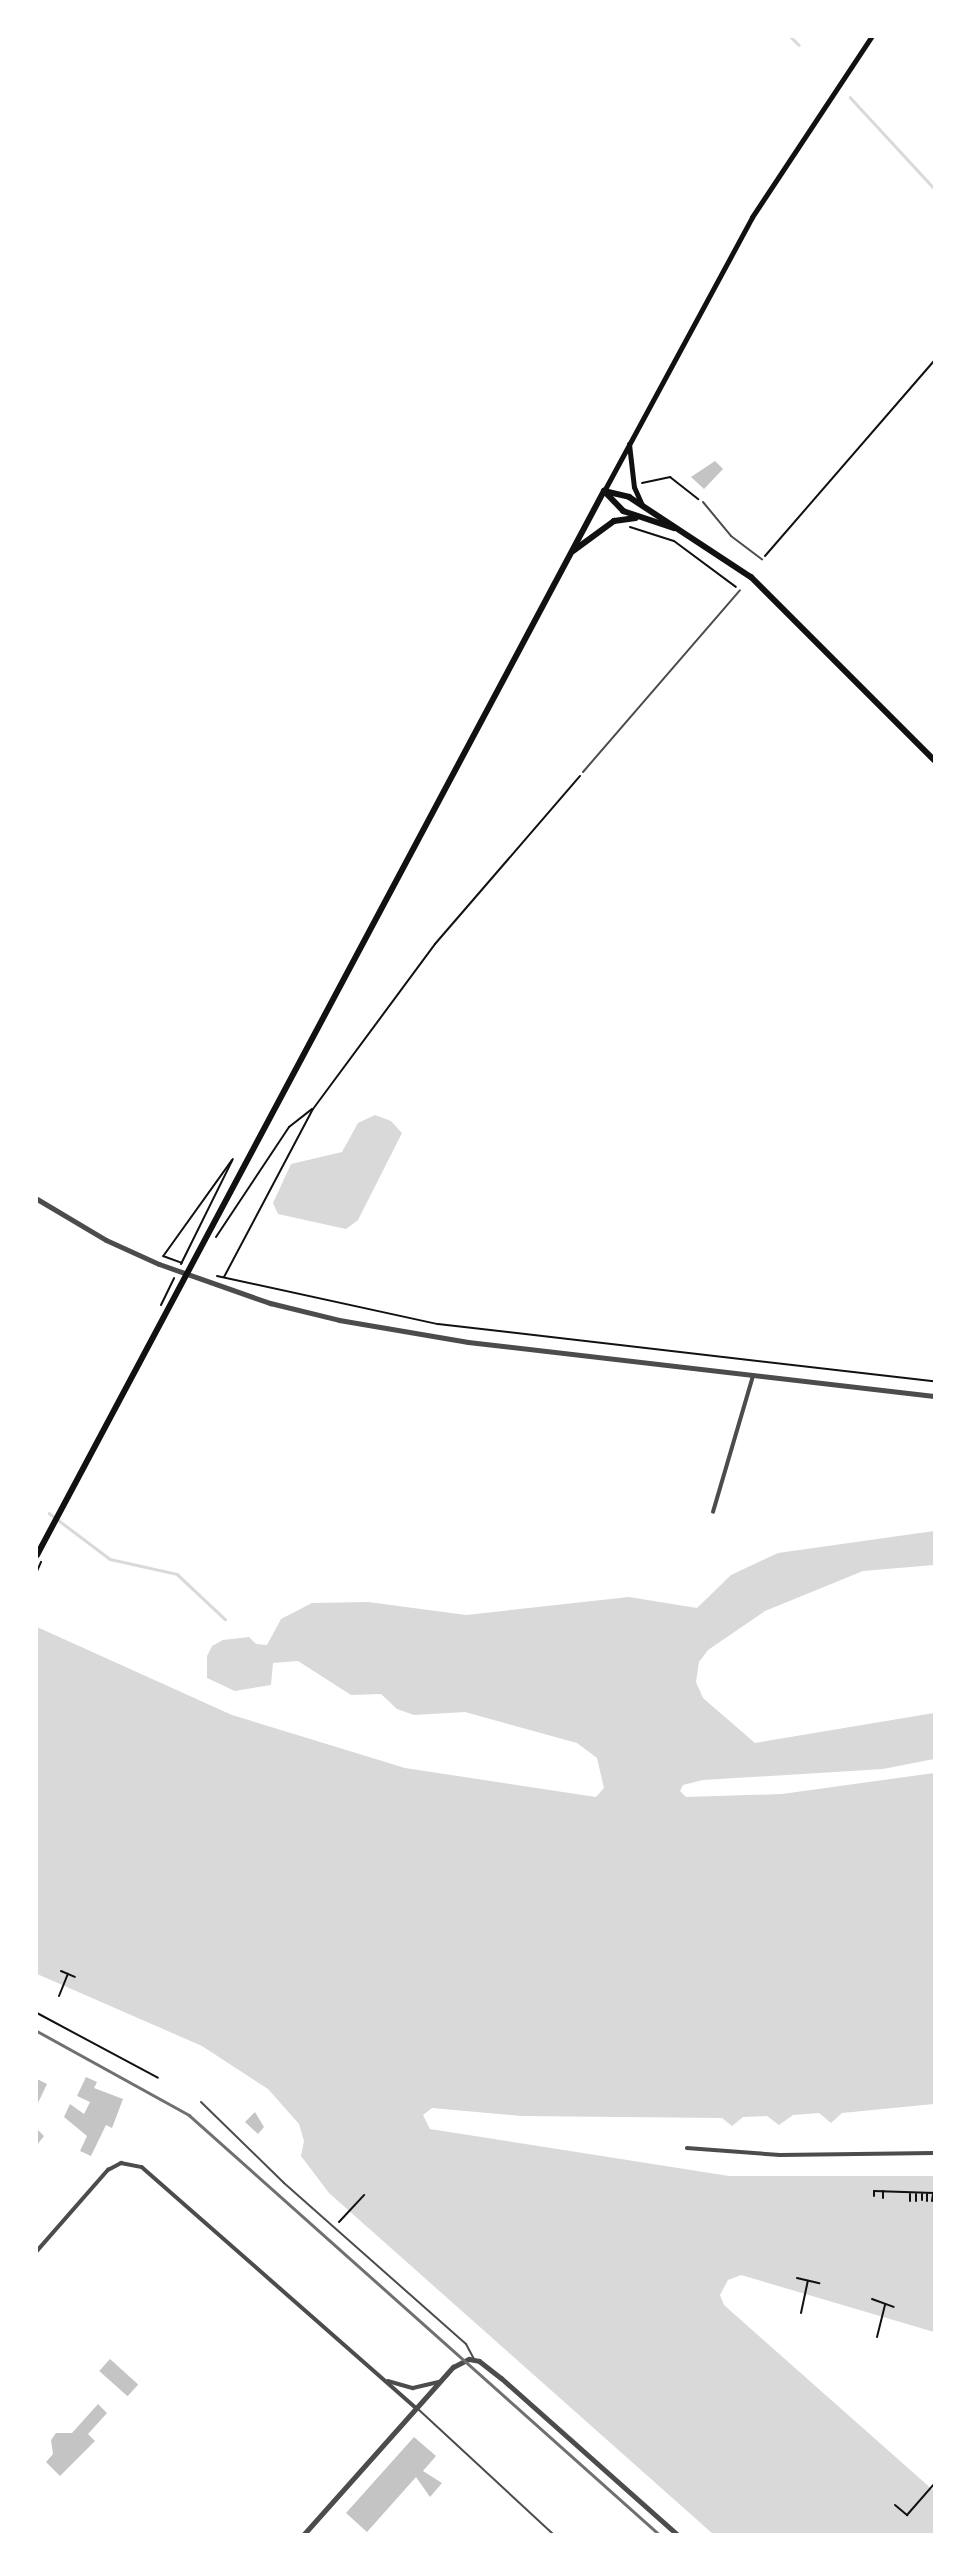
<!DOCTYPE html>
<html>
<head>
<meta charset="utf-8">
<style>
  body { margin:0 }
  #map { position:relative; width:971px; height:2571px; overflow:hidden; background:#fff; font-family:Cabin,sans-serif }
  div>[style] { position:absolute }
  .water>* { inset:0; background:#d9d9d9 }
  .stream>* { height:2.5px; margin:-1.25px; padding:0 1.25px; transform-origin:1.25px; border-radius:1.25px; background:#d9d9d9 }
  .building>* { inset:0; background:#c4c4c4; transform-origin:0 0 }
  .path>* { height:2px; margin:-1px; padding:0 1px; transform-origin:1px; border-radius:1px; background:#111 }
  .service>* { height:2px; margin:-1px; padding:0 1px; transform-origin:1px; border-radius:1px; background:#4c4c4c }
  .minor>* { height:3.5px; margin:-1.75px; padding:0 1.75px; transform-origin:1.75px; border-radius:1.75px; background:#4c4c4c }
  .tertiary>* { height:5px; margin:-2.5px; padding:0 2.5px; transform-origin:2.5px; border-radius:2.5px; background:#4c4c4c }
  .secondary>* { height:5px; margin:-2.5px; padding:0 2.5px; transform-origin:2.5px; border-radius:2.5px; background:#111 }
  .primary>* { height:6px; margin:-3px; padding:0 3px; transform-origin:3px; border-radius:3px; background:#111 }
  .rail>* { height:2.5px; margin:-1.25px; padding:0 1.25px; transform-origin:1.25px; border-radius:1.25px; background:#707070 }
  span { translate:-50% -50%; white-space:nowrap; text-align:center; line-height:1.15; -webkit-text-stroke:5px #fff; paint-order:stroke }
  .frame { position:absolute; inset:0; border:38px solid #fff; pointer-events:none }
</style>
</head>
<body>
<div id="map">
  <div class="water">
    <i style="clip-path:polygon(375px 1115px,391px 1121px,402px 1133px,358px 1220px,346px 1229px,278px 1214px,273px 1203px,291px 1164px,342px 1152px,358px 1123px)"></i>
    <i style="clip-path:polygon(934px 1531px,934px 1565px,863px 1571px,765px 1611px,708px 1650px,699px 1662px,696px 1682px,703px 1698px,755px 1743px,934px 1713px,934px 1759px,883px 1769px,703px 1780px,683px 1785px,680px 1791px,686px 1797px,782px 1794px,934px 1773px,934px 2104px,842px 2113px,831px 2123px,819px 2113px,793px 2115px,779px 2125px,767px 2116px,743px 2117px,732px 2126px,722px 2118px,521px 2116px,432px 2108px,423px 2115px,430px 2129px,729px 2176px,934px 2176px,934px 2332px,741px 2275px,728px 2280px,720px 2295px,724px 2305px,934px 2491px,934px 2534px,713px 2534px,329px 2193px,301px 2156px,304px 2141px,299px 2124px,268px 2089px,202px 2046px,37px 1974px,37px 1627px,232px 1715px,405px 1768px,596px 1797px,604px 1788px,597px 1758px,577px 1743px,465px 1712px,414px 1715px,397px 1709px,381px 1694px,351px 1695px,298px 1661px,273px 1663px,271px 1685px,235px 1691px,207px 1678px,207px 1656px,212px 1646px,223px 1640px,249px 1637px,256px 1644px,267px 1645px,281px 1619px,312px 1603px,368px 1602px,466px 1615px,629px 1597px,697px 1608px,731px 1575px,778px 1553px)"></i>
  </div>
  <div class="stream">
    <i style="left:791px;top:37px;width:11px;rotate:45deg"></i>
    <i style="left:850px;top:97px;width:124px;rotate:47.3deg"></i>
    <i style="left:49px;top:1513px;width:76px;rotate:37deg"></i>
    <i style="left:110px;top:1559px;width:69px;rotate:12.6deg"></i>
    <i style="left:177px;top:1574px;width:66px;rotate:43.2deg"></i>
  </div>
  <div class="building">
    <i style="clip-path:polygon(715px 461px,723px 469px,704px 489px,691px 477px)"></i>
    <i style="clip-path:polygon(86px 2077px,97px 2082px,94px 2088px,123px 2099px,112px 2128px,106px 2125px,91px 2156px,80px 2151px,87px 2136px,64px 2117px,70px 2104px,84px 2114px,90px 2102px,77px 2096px)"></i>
    <i style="clip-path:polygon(37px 2079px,47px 2084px,37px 2105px)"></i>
    <i style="clip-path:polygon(255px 2112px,264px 2127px,258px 2134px,245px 2122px)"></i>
    <i style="clip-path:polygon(37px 2129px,44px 2136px,37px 2145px)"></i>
    <i style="left:110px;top:2359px;width:38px;height:16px;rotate:42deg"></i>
    <i style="clip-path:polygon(98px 2404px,107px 2413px,88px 2434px,95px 2441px,60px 2476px,46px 2462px,53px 2454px,51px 2440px,56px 2433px,72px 2433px)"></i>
    <i style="clip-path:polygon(414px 2437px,436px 2456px,423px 2471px,442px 2483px,430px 2497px,416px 2477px,367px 2532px,346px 2513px)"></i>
  </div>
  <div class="path">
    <i style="left:642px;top:483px;width:29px;rotate:-12deg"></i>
    <i style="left:670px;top:477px;width:36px;rotate:38deg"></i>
    <i style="left:630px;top:527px;width:46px;rotate:17.7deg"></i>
    <i style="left:674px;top:541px;width:77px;rotate:36.6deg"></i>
    <i style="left:765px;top:556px;width:258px;rotate:-49.1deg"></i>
    <i style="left:216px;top:1237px;width:132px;rotate:-56.4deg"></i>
    <i style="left:289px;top:1127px;width:29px;rotate:-38deg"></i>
    <i style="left:164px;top:1255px;width:117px;rotate:-54.4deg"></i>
    <i style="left:163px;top:1256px;width:20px;rotate:20deg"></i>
    <i style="left:181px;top:1264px;width:117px;rotate:-63.7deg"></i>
    <i style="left:217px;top:1276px;width:226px;rotate:12.3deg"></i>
    <i style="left:438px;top:1324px;width:499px;rotate:6.6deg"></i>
    <i style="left:224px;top:1277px;width:190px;rotate:-62.1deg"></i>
    <i style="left:313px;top:1109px;width:205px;rotate:-53.5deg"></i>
    <i style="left:435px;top:944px;width:222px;rotate:-49.2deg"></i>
    <i style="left:161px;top:1305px;width:30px;rotate:-64deg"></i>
    <i style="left:37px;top:1571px;width:10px;rotate:-66deg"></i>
    <i style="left:61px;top:1971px;width:15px;rotate:23deg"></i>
    <i style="left:59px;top:1996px;width:24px;rotate:-68deg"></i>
    <i style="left:37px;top:2013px;width:137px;rotate:28.2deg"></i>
    <i style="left:910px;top:2194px;width:7px;rotate:90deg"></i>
    <i style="left:916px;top:2194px;width:7px;rotate:90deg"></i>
    <i style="left:927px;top:2194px;width:7px;rotate:90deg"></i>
    <i style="left:874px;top:2196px;width:5px;rotate:-90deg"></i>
    <i style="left:874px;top:2191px;width:60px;rotate:1.9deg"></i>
    <i style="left:883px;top:2198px;width:7px;rotate:-90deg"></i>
    <i style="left:922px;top:2200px;width:6px;rotate:-90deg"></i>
    <i style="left:932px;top:2201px;width:7px;rotate:-82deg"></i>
    <i style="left:339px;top:2222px;width:37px;rotate:-47deg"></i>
    <i style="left:797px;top:2278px;width:23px;rotate:13deg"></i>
    <i style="left:872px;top:2299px;width:23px;rotate:20deg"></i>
    <i style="left:801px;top:2313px;width:33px;rotate:-78deg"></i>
    <i style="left:877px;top:2337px;width:34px;rotate:-76deg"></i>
    <i style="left:895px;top:2505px;width:16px;rotate:40deg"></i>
    <i style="left:907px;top:2515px;width:41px;rotate:-48.9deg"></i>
  </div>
  <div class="service">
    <i style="left:703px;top:502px;width:44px;rotate:50.5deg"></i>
    <i style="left:731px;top:536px;width:39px;rotate:37deg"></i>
    <i style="left:583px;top:772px;width:240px;rotate:-49.2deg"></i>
    <i style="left:201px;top:2102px;width:116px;rotate:44.3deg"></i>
    <i style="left:284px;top:2183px;width:243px;rotate:41.5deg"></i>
    <i style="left:466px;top:2344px;width:17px;rotate:62deg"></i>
    <i style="left:418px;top:2409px;width:184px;rotate:42.8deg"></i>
  </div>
  <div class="minor">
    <i style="left:713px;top:1512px;width:142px;rotate:-73.6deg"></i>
    <i style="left:687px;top:2148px;width:93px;rotate:4.3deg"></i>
    <i style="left:780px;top:2155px;width:154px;rotate:-0.7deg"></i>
    <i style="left:37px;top:2251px;width:108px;rotate:-48.8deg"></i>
    <i style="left:108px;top:2170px;width:15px;rotate:-28deg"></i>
    <i style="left:121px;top:2163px;width:21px;rotate:11deg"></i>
    <i style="left:142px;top:2167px;width:365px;rotate:41.3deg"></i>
    <i style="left:388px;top:2381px;width:26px;rotate:16deg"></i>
    <i style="left:413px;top:2388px;width:26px;rotate:-13deg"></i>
  </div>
  <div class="tertiary">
    <i style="left:37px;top:1199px;width:80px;rotate:30.7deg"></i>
    <i style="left:106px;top:1240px;width:58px;rotate:24.4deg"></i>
    <i style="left:159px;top:1264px;width:118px;rotate:19.4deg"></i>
    <i style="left:270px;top:1303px;width:71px;rotate:13.8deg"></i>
    <i style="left:339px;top:1320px;width:131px;rotate:9.7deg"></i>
    <i style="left:468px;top:1342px;width:469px;rotate:6.6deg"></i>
    <i style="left:304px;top:2534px;width:224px;rotate:-48.3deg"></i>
    <i style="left:453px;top:2367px;width:18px;rotate:-27deg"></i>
    <i style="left:469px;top:2359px;width:10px;rotate:11deg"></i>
    <i style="left:479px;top:2361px;width:28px;rotate:38deg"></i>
    <i style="left:501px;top:2378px;width:235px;rotate:41.6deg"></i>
  </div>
  <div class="secondary">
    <i style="left:629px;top:444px;width:43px;rotate:83.4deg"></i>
    <i style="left:634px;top:487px;width:20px;rotate:66deg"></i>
    <i style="left:604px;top:491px;width:311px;rotate:-61.6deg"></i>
    <i style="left:752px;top:217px;width:216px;rotate:-56.5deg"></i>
  </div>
  <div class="primary">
    <i style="left:604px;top:491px;width:26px;rotate:13deg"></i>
    <i style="left:629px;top:497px;width:146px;rotate:33.3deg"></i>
    <i style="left:751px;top:577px;width:259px;rotate:45deg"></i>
    <i style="left:604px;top:491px;width:28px;rotate:46deg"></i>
    <i style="left:623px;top:511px;width:54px;rotate:18.4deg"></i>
    <i style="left:573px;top:551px;width:51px;rotate:-36.2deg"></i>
    <i style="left:614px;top:521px;width:22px;rotate:-8deg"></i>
    <i style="left:37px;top:1555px;width:1206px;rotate:-61.95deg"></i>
  </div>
  <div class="rail">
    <i style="left:37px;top:2031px;width:174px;rotate:28.9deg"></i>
    <i style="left:189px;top:2115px;width:630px;rotate:41.72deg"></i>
  </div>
  <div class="frame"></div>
</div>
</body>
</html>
